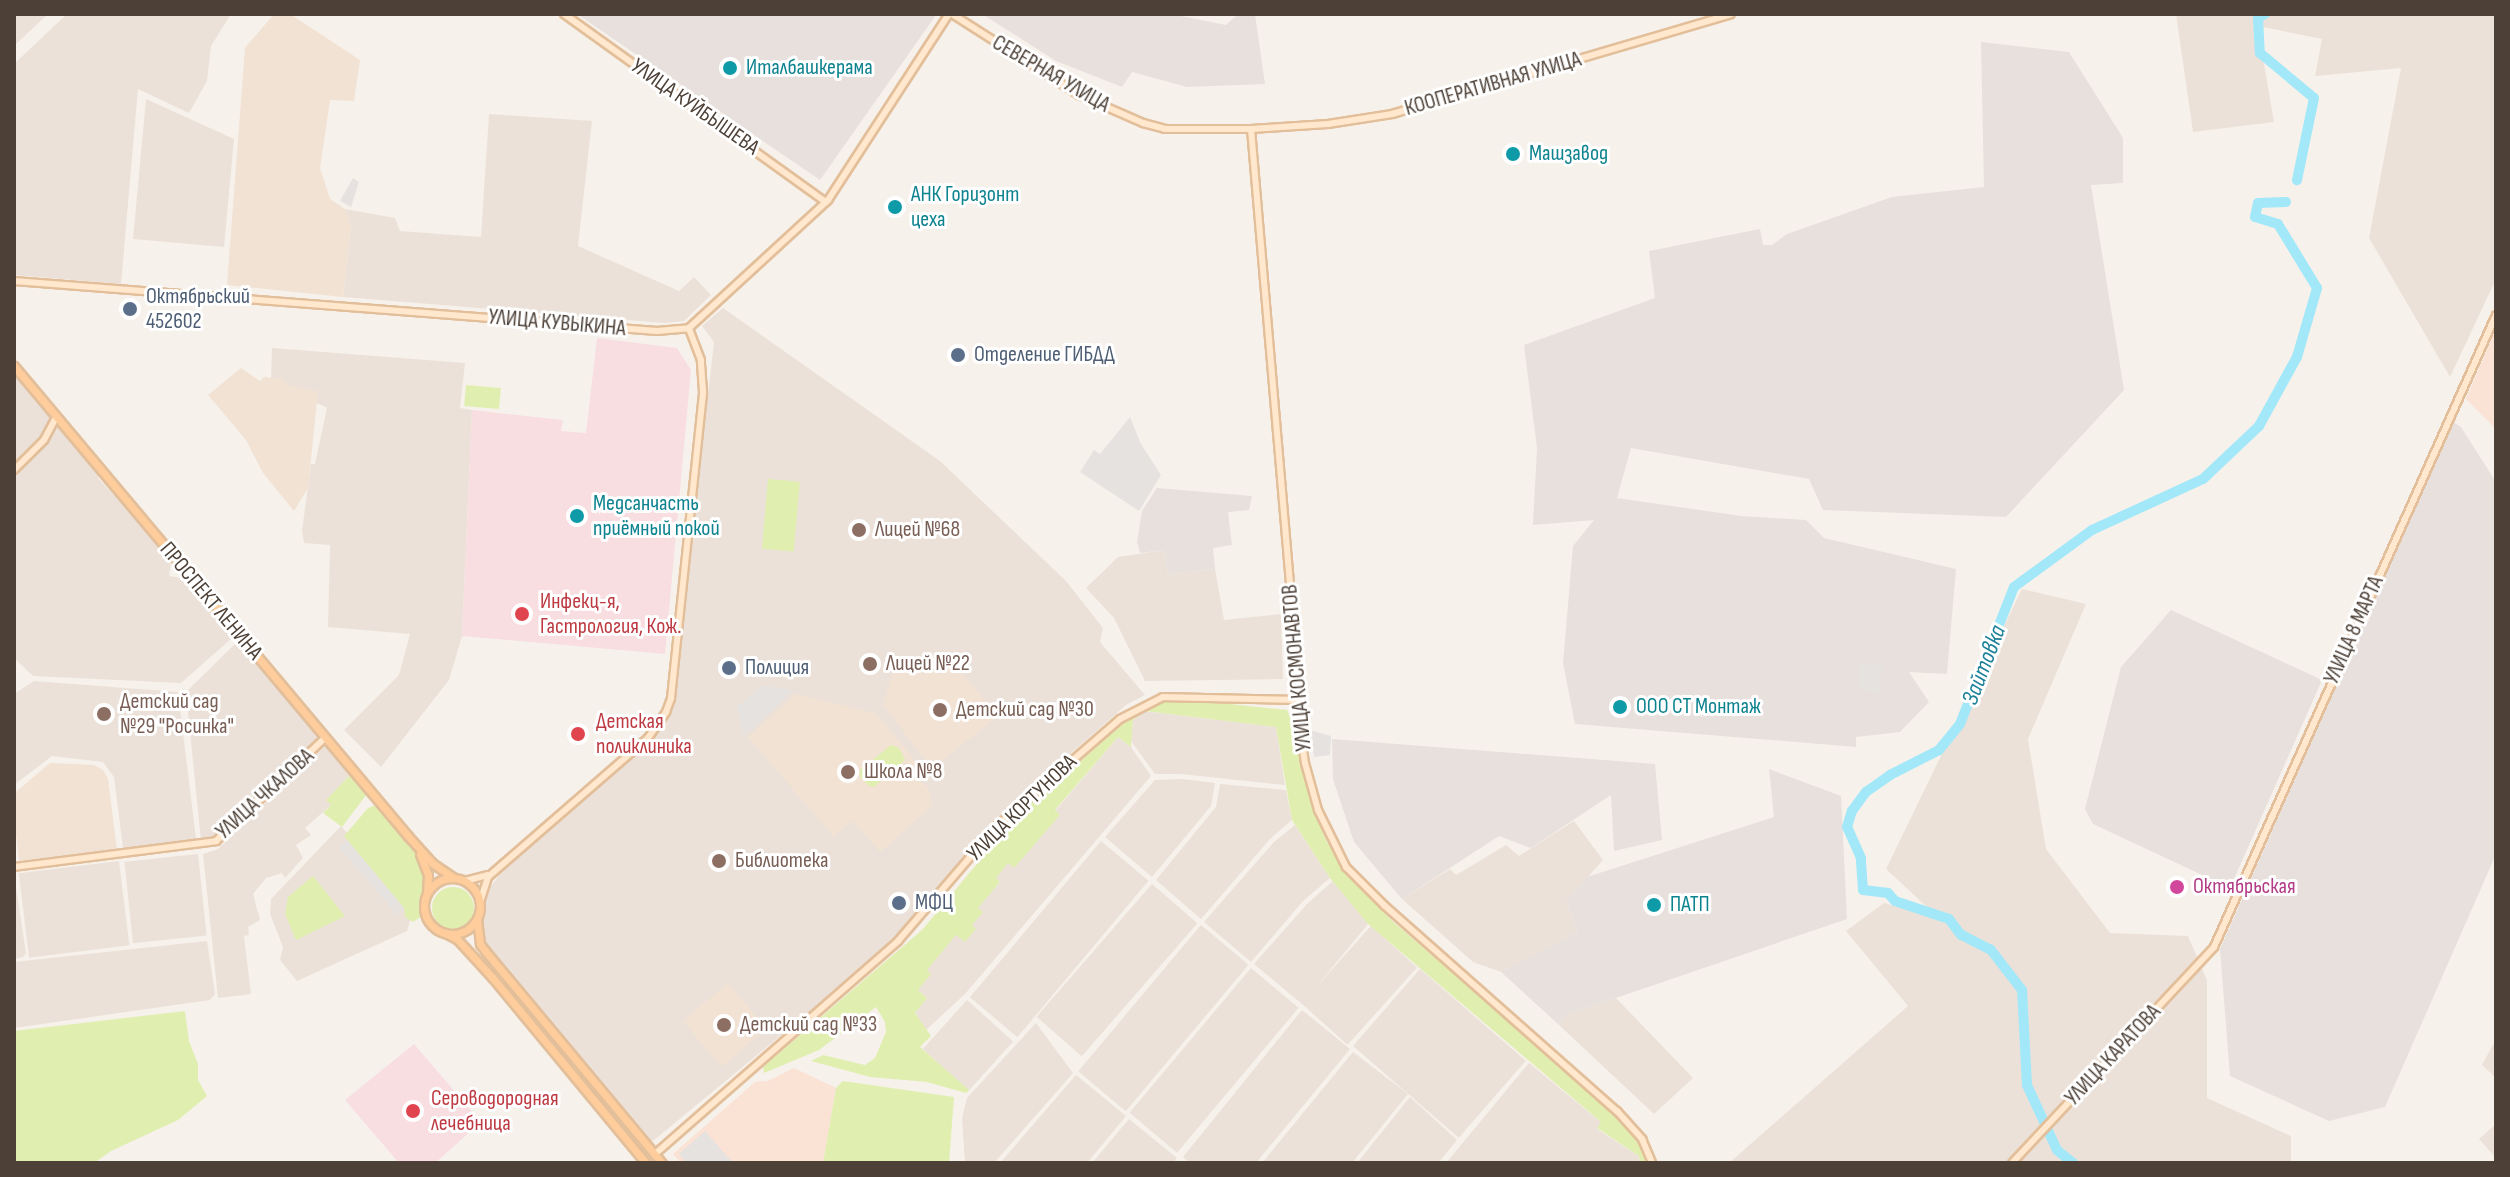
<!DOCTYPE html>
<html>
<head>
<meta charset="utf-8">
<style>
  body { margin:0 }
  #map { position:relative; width:2510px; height:1177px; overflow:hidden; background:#f7f1eb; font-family:"Sofia Sans Condensed",sans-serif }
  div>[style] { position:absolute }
  .residential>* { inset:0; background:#ebe1d9; transform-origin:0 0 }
  .commercial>* { inset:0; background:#fae2d5 }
  .industrial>* { inset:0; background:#e7e0dc }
  .education>* { inset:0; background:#f1e2d4; transform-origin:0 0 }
  .medical>* { inset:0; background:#f8dee0 }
  .green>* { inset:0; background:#e0efb0; transform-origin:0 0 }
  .round { border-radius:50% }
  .parking>* { inset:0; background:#e5e2e0; transform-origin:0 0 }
  .river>* { height:10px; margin:-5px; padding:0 5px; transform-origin:5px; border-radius:5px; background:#a2e8f9 }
  .roads { filter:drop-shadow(2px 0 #e2bf9a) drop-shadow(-2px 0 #e2bf9a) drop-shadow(0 2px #e2bf9a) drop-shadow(0 -2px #e2bf9a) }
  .secondary>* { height:6px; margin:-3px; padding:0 3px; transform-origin:3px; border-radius:3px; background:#ffe8cd }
  .primary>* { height:7px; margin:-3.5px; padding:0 3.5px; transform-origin:3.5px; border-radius:3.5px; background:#ffcd9c }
  .primary>.ring { margin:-3.5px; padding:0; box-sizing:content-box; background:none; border:7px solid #ffcd9c; border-radius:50% }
  .dots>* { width:22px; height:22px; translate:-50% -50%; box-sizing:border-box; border:4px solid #fff; border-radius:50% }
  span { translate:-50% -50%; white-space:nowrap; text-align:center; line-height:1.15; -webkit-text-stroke:6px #fff; paint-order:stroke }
  .culture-label { font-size:22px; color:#0d838f }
  .left { translate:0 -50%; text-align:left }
  .street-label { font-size:22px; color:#4d4037 }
  .service-label { font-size:22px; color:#4e5e75 }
  .education-label { font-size:22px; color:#785e54 }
  .health-label { font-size:22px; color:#be3a42 }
  .hotel-label { font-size:22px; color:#b23c85 }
  .water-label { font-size:24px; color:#1e819a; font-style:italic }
  .frame { position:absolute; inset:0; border:16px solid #4d4037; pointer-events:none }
</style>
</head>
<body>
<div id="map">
  <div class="residential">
    <i style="clip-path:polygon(14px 14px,48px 14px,14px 46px)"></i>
    <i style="clip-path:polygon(67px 14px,231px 14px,211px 46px,207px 81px,189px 113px,138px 89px,121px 284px,14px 275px,14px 64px)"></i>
    <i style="clip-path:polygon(2176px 14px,2496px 14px,2496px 279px,2450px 377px,2369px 238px,2401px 68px,2315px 76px,2322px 39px,2253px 25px,2264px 64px,2274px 122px,2193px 132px)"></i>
    <i style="clip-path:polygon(146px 99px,234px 139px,224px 247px,133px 239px)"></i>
    <i style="clip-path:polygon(489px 114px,592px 121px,578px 246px,679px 291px,694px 277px,711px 295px,684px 321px,665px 323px,343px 297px,351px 226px,345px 209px,395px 218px,400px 231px,481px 237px)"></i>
    <i style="clip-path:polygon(723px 308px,940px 461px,1066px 581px,1103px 628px,1100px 642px,1145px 695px,1126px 705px,999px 816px,904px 928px,848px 980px,653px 1141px,644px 1139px,483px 944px,481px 925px,485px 894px,504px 869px,655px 737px,672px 712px,714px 342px,702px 326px)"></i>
    <i style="clip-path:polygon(272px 348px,465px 363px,460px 408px,472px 410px,462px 636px,449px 680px,381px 767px,344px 730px,399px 675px,410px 634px,328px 627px,330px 545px,304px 543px,302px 531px,311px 464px,315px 464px,327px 408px,271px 379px)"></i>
    <i style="clip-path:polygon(14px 371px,53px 419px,44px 440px,14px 469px)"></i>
    <i style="clip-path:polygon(56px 427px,61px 427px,99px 472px,98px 478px,165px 551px,164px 559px,171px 560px,169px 576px,188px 579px,233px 633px,231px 639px,181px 683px,33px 676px,14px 658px,14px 475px,47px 444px)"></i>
    <i style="clip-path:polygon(1164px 550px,1168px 575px,1215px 569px,1224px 620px,1281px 614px,1283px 679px,1145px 681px,1114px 618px,1086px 588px,1118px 557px)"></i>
    <i style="clip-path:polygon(2022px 589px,2086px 604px,2028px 739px,2046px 849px,2110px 933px,2188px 936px,2207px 980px,2207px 1098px,2291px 1136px,2291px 1163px,1729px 1163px,1908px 1006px,1846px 931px,1884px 903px,1940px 919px,1886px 869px)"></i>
    <i style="clip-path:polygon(238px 641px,321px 739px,216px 844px,206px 846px,201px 841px,186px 692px)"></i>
    <i style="clip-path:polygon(34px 681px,178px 692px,197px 847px,124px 856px,114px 777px,103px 762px,52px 756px,14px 785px,14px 694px)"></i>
    <i style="clip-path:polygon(1145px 711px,1276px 727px,1285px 785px,1181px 774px,1155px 774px,1131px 741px,1133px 720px)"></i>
    <i style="clip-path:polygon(1118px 737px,1131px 747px,1151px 776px,965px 994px,925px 1031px,915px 1012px,927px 998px,918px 990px,926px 970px,957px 934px,976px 929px,971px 925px,978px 908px,1000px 882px,995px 878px,1008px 863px,1014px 867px,1059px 815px,1055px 811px)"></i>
    <i style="clip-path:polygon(325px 746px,351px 774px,327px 799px,331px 805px,305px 828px,311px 835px,296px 845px,303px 858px,285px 878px,282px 873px,266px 878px,253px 894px,260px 920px,248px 927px,249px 935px,244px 936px,251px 994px,218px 998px,203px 854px,218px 849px)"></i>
    <i style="clip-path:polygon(1182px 779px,1215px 783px,1211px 806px,1152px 877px,1105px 837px,1155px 780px)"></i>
    <i style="clip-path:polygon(1220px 784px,1286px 790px,1292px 820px,1270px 839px,1201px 919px,1156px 880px,1216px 807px)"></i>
    <i style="clip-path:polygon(1574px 821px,1603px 860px,1566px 901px,1578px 932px,1501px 972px,1473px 962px,1402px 899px,1450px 869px,1456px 875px,1506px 845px,1519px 856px)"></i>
    <i style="clip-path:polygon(1295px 825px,1330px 878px,1303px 901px,1251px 962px,1204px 922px,1274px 842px)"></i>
    <i style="clip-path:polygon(341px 826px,413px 911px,407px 931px,297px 981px,280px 960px,283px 947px,270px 914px,271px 899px)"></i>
    <i style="left:1101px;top:841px;width:62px;height:204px;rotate:40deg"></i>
    <i style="left:198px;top:854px;width:82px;height:74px;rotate:84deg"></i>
    <i style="left:119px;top:861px;width:85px;height:101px;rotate:83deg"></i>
    <i style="clip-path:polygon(14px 874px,26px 953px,23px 957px,14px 959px)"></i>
    <i style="clip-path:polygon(1333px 881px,1368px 924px,1302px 1004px,1254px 964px,1307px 904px)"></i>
    <i style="left:1152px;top:884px;width:60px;height:176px;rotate:41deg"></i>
    <i style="left:1201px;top:925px;width:62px;height:191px;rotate:40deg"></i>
    <i style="left:1371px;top:926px;width:62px;height:104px;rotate:42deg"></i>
    <i style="clip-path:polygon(207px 941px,215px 994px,210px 1000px,14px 1028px,14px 962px)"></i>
    <i style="left:1251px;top:968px;width:62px;height:189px;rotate:40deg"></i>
    <i style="left:1420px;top:969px;width:140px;height:102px;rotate:41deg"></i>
    <i style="clip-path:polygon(1616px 998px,1693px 1078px,1654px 1114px,1558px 1024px,1566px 1015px)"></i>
    <i style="left:967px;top:1000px;width:62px;height:66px;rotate:42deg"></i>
    <i style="clip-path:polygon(1302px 1010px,1350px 1049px,1256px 1163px,1190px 1163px,1183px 1157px)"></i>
    <i style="clip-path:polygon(1036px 1023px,1073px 1073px,994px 1163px,965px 1163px,962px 1118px,967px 1098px)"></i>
    <i style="clip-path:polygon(2496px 1039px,2496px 1078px,2482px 1065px)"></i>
    <i style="clip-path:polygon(1353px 1052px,1408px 1094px,1352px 1163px,1262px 1163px)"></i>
    <i style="clip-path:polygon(1529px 1063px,1602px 1123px,1597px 1129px,1639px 1156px,1640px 1163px,1446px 1163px)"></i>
    <i style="clip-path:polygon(1076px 1075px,1126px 1116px,1087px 1163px,1000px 1163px)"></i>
    <i style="clip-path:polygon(1410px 1097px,1457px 1140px,1438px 1163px,1357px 1163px)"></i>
    <i style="clip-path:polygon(1129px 1119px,1177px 1158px,1173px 1163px,1092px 1163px)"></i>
    <i style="clip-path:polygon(2496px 1124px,2496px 1158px,2479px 1139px)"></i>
  </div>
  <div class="commercial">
    <i style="clip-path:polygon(2496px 329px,2496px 429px,2466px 399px)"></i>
    <i style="clip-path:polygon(794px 1068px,836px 1088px,823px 1163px,681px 1163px,673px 1154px,755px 1082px,768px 1081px)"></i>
  </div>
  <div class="industrial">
    <i style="clip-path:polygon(577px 14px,935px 14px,936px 15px,820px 180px)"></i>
    <i style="clip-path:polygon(982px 14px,1171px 14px,1226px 25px,1238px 14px,1255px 14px,1265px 84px,1187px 87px,1132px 72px,1122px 87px,1056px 61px)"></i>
    <i style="clip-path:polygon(1981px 42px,2069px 52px,2123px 138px,2123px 183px,2091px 185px,2124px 390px,2006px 517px,1823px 510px,1809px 479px,1631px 448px,1617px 498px,1741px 516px,1806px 520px,1824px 538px,1956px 569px,1947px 674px,1909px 672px,1929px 702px,1900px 732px,1856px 737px,1856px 747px,1575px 724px,1563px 663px,1573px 546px,1594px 520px,1533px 525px,1537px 448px,1524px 345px,1655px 298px,1649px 251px,1760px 229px,1763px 245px,1772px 245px,1787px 234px,1892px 197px,1984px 187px)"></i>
    <i style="clip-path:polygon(2453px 422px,2461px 427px,2496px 482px,2496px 854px,2385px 1107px,2329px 1121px,2230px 1076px,2220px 949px)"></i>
    <i style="clip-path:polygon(1157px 488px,1252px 496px,1249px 510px,1228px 512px,1232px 545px,1213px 548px,1215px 569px,1168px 575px,1164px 550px,1140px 553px,1137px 542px,1142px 511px)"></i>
    <i style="clip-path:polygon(2171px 610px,2322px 680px,2230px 888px,2093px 824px,2085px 809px,2121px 667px)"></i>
    <i style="clip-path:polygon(1332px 739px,1655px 764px,1662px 840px,1614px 851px,1611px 795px,1531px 848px,1499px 836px,1402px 899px,1354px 842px,1333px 779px)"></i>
    <i style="clip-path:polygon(1769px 769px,1841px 796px,1847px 919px,1566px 1015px,1558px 1024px,1501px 972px,1578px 932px,1566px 901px,1587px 877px,1774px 817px)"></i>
  </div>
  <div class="education">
    <i style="clip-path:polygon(274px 14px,290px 14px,360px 60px,354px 101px,330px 100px,320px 168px,330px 199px,345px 209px,351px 225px,343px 297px,227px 285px,245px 48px)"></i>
    <i style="clip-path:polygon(241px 368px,260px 381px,264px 377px,286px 380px,286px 385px,318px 391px,308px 488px,294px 511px,263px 473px,246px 440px,208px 395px)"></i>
    <i style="clip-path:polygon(908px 660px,925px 674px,954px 664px,998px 716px,932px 769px,883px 705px,892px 675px)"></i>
    <i style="clip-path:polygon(795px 694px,876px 713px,922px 769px,916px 776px,929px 789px,933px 805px,880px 852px,853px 821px,833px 836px,748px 737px)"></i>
    <i style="clip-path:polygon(50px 763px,94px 765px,103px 770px,108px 779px,117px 850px,19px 861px,14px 816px,16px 792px)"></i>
    <i style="left:728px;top:983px;width:60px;height:59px;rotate:50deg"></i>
  </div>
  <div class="medical">
    <i style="clip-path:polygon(597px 338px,677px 348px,691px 370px,665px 654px,462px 636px,472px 410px,563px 420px,561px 431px,586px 433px)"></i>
    <i style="clip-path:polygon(414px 1044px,481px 1122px,435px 1163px,399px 1163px,345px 1100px)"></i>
  </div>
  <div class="green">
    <i style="left:466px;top:385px;width:35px;height:21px;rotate:5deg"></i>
    <i style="left:768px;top:479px;width:32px;height:70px;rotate:5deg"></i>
    <i style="clip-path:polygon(1173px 698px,1287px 710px,1297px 730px,1302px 764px,1317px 818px,1327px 842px,1353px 881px,1391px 920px,1622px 1119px,1636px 1134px,1649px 1163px,1640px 1163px,1639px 1156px,1597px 1128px,1601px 1122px,1368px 924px,1330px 878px,1292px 820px,1276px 727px,1145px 711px,1133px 720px,1131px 747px,1118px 737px,1055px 810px,1060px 815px,1014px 868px,1008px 863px,996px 878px,1000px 882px,978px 908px,983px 912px,972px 925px,976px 929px,965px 942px,956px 935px,927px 970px,931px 974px,918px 990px,927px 998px,915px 1013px,931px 1036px,920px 1047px,969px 1090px,966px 1093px,927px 1082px,870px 1077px,811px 1061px,823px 1055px,865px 1065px,875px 1058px,886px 1032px,885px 1022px,876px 1007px,819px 1050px,764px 1073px,763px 1067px,922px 930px,1015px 818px,1140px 709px)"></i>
    <i style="clip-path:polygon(891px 745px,899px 748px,905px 760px,874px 787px,869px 786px,860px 777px,860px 770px)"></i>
    <i style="clip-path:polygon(351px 774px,367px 794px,342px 827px,323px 813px,331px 805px,326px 800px)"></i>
    <i style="clip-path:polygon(376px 805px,420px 858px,425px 871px,425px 887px,419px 900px,422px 916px,413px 922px,405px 917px,404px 908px,344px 836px,368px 808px)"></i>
    <i style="clip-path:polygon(313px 876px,345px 916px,296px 940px,285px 914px,288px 897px)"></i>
    <i class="round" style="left:432px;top:887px;width:42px;height:42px"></i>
    <i style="clip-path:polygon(185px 1011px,189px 1041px,198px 1064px,198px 1080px,207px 1096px,178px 1120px,111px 1151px,94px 1163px,14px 1163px,14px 1031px)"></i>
    <i style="clip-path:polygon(843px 1081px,954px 1097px,949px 1163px,823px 1163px,836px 1088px)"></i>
  </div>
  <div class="parking">
    <i style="clip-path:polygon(353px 178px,359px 182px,351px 207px,340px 201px)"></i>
    <i style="clip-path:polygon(1130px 417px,1141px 444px,1161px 475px,1139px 511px,1080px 472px,1094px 450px,1100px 454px)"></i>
    <i style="clip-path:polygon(1858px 664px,1882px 665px,1880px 692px,1861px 691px)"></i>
    <i style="clip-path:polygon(763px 686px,794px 690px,744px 736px,737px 707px)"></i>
    <i style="clip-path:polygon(1310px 730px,1331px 736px,1330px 755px,1314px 757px)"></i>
    <i style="left:347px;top:840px;width:89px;height:10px;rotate:50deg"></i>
    <i style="clip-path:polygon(705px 1131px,733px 1163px,687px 1163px,679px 1154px)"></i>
  </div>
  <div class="river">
    <i style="left:2265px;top:14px;width:8px;rotate:150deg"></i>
    <i style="left:2258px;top:18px;width:35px;rotate:87deg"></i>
    <i style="left:2260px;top:53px;width:70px;rotate:39.8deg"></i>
    <i style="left:2314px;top:98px;width:84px;rotate:101.7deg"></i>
    <i style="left:2073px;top:1163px;width:21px;rotate:-141deg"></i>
    <i style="left:2057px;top:1150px;width:72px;rotate:-114.8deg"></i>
    <i style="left:2027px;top:1085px;width:95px;rotate:-93deg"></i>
    <i style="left:2022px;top:990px;width:51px;rotate:-127.8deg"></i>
    <i style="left:1991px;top:950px;width:34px;rotate:-153deg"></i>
    <i style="left:1961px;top:935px;width:20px;rotate:-127deg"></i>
    <i style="left:1949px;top:919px;width:57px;rotate:-161.6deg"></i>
    <i style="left:1895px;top:901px;width:11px;rotate:-131deg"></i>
    <i style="left:1888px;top:893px;width:25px;rotate:-173deg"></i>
    <i style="left:1863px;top:890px;width:32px;rotate:-94deg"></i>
    <i style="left:1861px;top:858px;width:34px;rotate:-114deg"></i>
    <i style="left:1847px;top:827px;width:17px;rotate:-73deg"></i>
    <i style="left:1852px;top:811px;width:24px;rotate:-54deg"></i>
    <i style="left:1866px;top:792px;width:29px;rotate:-35deg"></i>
    <i style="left:1890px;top:775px;width:55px;rotate:-27deg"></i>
    <i style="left:1939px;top:750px;width:33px;rotate:-51deg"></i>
    <i style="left:1960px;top:724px;width:147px;rotate:-68.5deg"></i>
    <i style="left:2014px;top:587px;width:97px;rotate:-36.2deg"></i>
    <i style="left:2092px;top:530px;width:122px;rotate:-24.7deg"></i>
    <i style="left:2203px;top:479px;width:77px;rotate:-43.4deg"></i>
    <i style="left:2259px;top:426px;width:79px;rotate:-61.2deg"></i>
    <i style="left:2297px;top:357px;width:72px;rotate:-73.8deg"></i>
    <i style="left:2317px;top:288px;width:75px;rotate:-121.4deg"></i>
    <i style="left:2278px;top:224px;width:24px;rotate:-163deg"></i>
    <i style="left:2255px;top:217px;width:14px;rotate:-78deg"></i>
    <i style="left:2258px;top:203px;width:28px;rotate:-2deg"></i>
  </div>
  <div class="roads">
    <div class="secondary">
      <i style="left:564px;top:14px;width:322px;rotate:35.7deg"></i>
      <i style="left:952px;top:14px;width:151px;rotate:32.5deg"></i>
      <i style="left:1079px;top:95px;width:70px;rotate:23.6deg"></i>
      <i style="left:1143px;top:123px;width:23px;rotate:15deg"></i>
      <i style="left:1165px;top:129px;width:86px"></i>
      <i style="left:1251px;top:129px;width:77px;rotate:-3.7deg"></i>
      <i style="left:1328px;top:124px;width:65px;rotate:-8.9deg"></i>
      <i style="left:1392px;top:114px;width:353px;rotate:-16.4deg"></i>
      <i style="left:1251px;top:129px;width:477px;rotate:85.1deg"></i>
      <i style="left:1292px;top:604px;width:96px;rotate:87.6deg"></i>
      <i style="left:1296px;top:700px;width:64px;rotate:81.9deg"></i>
      <i style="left:1305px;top:763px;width:49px;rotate:74.5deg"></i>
      <i style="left:1318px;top:810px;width:64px;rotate:63.8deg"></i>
      <i style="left:1346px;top:867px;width:55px;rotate:45deg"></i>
      <i style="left:1385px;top:906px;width:310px;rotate:41.5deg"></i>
      <i style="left:1617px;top:1111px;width:38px;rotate:48deg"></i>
      <i style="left:1642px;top:1139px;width:26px;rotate:67deg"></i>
      <i style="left:14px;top:281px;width:645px;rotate:4.45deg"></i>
      <i style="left:657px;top:331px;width:32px;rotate:-5deg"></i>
      <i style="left:689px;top:328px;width:189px;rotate:-42.6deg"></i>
      <i style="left:828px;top:200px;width:222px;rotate:-57deg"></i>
      <i style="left:14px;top:470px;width:42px;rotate:-45deg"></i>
      <i style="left:44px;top:440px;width:26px;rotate:-62deg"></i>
      <i style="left:14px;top:867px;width:204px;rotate:-7.3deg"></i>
      <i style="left:216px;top:841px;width:150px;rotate:-43.4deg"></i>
      <i style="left:465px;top:881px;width:23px;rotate:-15deg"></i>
      <i style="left:480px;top:902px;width:26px;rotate:-72deg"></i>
      <i style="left:488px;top:877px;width:212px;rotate:-41deg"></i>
      <i style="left:648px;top:738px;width:32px;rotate:-55deg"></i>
      <i style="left:666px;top:712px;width:15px;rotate:-70deg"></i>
      <i style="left:671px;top:698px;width:308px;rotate:-84deg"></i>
      <i style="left:703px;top:392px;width:32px;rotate:-94deg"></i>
      <i style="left:701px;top:360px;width:34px;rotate:-111deg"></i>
      <i style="left:655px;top:1154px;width:323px;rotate:-41.2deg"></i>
      <i style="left:898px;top:941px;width:152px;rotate:-49.3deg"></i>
      <i style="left:997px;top:826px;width:163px;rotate:-41deg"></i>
      <i style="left:1120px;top:719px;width:48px;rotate:-27.1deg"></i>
      <i style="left:1163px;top:697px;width:133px;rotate:1.3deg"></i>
      <i style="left:2012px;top:1163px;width:296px;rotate:-46.9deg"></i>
      <i style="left:2214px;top:947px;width:692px;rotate:-65.95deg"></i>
    </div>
    <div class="primary">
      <i style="left:14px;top:366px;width:613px;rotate:50.03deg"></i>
      <i style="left:408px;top:836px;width:36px;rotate:48deg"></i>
      <i style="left:432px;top:863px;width:27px;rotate:34deg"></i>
      <i style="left:420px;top:854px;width:22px;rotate:69deg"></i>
      <i style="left:428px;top:875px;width:17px;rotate:93deg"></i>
      <i class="ring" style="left:424px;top:878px;width:49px;height:49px"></i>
      <i style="left:477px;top:919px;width:25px;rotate:83deg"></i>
      <i style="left:480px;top:944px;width:10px;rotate:53deg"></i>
      <i style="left:486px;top:952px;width:275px;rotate:50.2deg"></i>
      <i style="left:445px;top:933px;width:13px;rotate:27deg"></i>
      <i style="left:457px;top:939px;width:52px;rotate:47.4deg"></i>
      <i style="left:492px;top:977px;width:241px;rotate:50.4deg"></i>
    </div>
  </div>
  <div class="dots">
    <i style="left:730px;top:68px;background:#0f9aa8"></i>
    <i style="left:1513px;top:154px;background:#0f9aa8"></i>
    <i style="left:895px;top:207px;background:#0f9aa8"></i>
    <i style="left:130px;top:309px;background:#5c6f8a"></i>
    <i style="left:958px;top:355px;background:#5c6f8a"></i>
    <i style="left:577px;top:516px;background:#0f9aa8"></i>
    <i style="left:859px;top:530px;background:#8d6e63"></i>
    <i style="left:522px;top:614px;background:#e0444e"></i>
    <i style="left:870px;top:664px;background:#8d6e63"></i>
    <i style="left:729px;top:668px;background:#5c6f8a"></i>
    <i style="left:1620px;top:707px;background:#0f9aa8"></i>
    <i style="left:940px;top:710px;background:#8d6e63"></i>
    <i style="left:104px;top:714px;background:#8d6e63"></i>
    <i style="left:578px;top:734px;background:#e0444e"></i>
    <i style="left:848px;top:772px;background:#8d6e63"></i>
    <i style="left:719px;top:861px;background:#8d6e63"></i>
    <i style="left:2177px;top:887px;background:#d1479c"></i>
    <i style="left:899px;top:903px;background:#5c6f8a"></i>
    <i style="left:1654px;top:905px;background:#0f9aa8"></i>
    <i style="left:724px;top:1025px;background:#8d6e63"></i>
    <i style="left:413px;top:1111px;background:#e0444e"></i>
  </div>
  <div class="culture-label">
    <span class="left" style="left:746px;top:68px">Италбашкерама</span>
    <span class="left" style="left:1529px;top:154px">Машзавод</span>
    <span class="left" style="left:911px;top:207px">АНК Горизонт<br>цеха</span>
    <span class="left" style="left:593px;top:516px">Медсанчасть<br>приёмный покой</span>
    <span class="left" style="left:1636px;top:707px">ООО СТ Монтаж</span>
    <span class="left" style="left:1670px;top:905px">ПАТП</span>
  </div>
  <div class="street-label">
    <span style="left:1051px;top:74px;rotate:30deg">СЕВЕРНАЯ УЛИЦА</span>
    <span style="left:1493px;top:84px;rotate:-16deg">КООПЕРАТИВНАЯ УЛИЦА</span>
    <span style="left:695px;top:107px;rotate:35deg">УЛИЦА КУЙБЫШЕВА</span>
    <span style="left:557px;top:323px;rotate:5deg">УЛИЦА КУВЫКИНА</span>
    <span style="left:211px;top:601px;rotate:50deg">ПРОСПЕКТ ЛЕНИНА</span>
    <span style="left:2354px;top:630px;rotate:-66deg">УЛИЦА 8 МАРТА</span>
    <span style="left:1297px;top:668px;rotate:-95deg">УЛИЦА КОСМОНАВТОВ</span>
    <span style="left:265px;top:794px;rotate:-42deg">УЛИЦА ЧКАЛОВА</span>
    <span style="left:1022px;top:808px;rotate:-44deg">УЛИЦА КОРТУНОВА</span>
    <span style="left:2113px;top:1055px;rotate:-47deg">УЛИЦА КАРАТОВА</span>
  </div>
  <div class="service-label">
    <span class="left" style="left:146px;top:309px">Октябрьский<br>452602</span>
    <span class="left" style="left:974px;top:355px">Отделение ГИБДД</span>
    <span class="left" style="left:745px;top:668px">Полиция</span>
    <span class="left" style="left:915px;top:903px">МФЦ</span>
  </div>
  <div class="education-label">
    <span class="left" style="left:875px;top:530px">Лицей №68</span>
    <span class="left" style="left:886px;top:664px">Лицей №22</span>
    <span class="left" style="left:120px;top:714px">Детский сад<br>№29 "Росинка"</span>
    <span class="left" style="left:956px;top:710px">Детский сад №30</span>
    <span class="left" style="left:864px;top:772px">Школа №8</span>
    <span class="left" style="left:735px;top:861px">Библиотека</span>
    <span class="left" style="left:740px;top:1025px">Детский сад №33</span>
  </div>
  <div class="health-label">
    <span class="left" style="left:540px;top:614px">Инфекц-я,<br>Гастрология, Кож.</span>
    <span class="left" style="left:596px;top:734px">Детская<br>поликлиника</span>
    <span class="left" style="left:431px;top:1111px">Сероводородная<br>лечебница</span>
  </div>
  <div class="hotel-label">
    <span class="left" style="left:2193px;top:887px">Октябрьская</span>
  </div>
  <div class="water-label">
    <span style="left:1984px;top:665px;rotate:-69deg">Зайтовка</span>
  </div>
  <div class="frame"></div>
</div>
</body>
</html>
